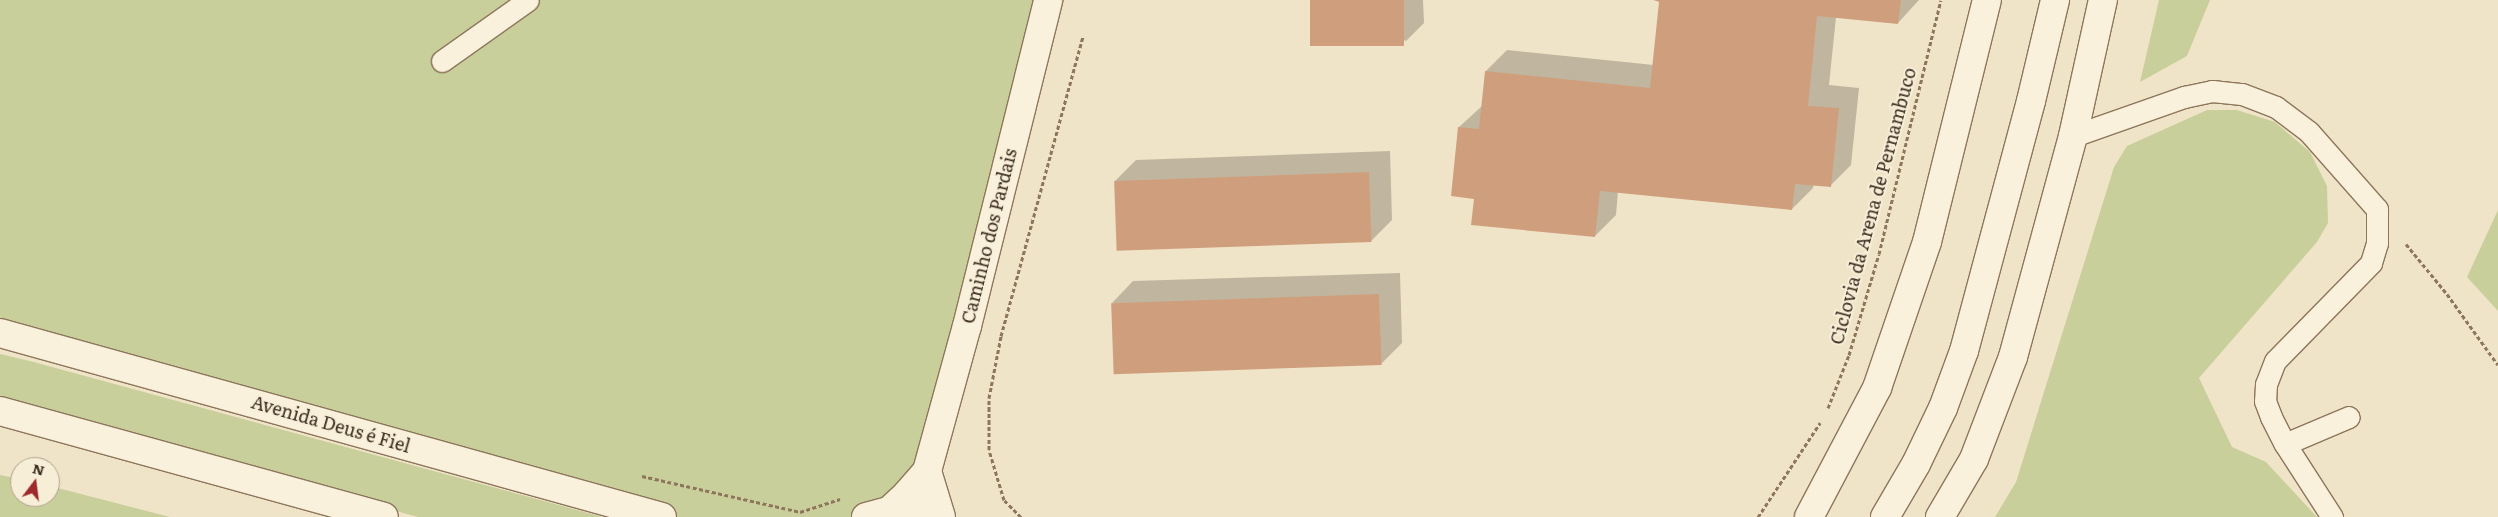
<!DOCTYPE html>
<html>
<head>
<meta charset="utf-8">
<style>
  body { margin:0 }
  #map { position:relative; width:2498px; height:517px; overflow:hidden; background:#f0e4c8; font-family:Literata,serif }
  div>[style] { position:absolute }
  .green>* { inset:0; background:#c9cf9b }
  .shadow>* { inset:0; background:#0003 }
  .building>* { inset:0; background:#cf9f7d; transform-origin:0 0 }
  .path>* { height:3px; margin-top:-1.5px; transform-origin:0; background:repeating-linear-gradient(90deg,#8d765c 0 4px,transparent 0 6.5px) }
  .roads { filter:drop-shadow(1px 0 #8d765c) drop-shadow(-1px 0 #8d765c) drop-shadow(0 1px #8d765c) drop-shadow(0 -1px #8d765c) }
  .lane>* { height:21px; margin:-10.5px; padding:0 10.5px; transform-origin:10.5px; border-radius:10.5px; background:#faf1dc }
  .street>* { height:28px; margin:-14px; padding:0 14px; transform-origin:14px; border-radius:14px; background:#faf1dc }
  .secondary>* { height:28px; margin:-14px; padding:0 14px; transform-origin:14px; border-radius:14px; background:#faf1dc }
  span { translate:-50% -50%; white-space:nowrap; text-align:center; line-height:1.15; -webkit-text-stroke:4px #f7eed8; paint-order:stroke }
  .street-label { font-size:18px; color:#3d2e20 }
  .north { position:absolute; left:10px; top:457px; width:50px; height:50px; box-sizing:border-box; background:#f7eed8; border:1px solid #ada18e; border-radius:50%; rotate:15deg; font-size:14px; font-weight:700; line-height:20px; text-align:center; color:#3d2e20 }
  .north::after { content:''; display:block; margin:auto; width:18px; height:22px; background:#9e2a2b; clip-path:polygon(50% 0,100% 100%,50% 72%,0 100%) }
</style>
</head>
<body>
<div id="map">
  <div class="green">
    <i style="clip-path:polygon(0 0,1048px 0,927px 471px,867px 517px,662px 517px,0 333px)"></i>
    <i style="clip-path:polygon(2159px 0,2210px 0,2187px 56px,2140px 82px)"></i>
    <i style="clip-path:polygon(2207px 110px,2237px 110px,2275px 122px,2310px 152px,2327px 186px,2328px 223px,2317px 242px,2199px 378px,2232px 447px,2266px 462px,2317px 517px,1995px 517px,2016px 482px,2114px 167px,2127px 146px)"></i>
    <i style="clip-path:polygon(2498px 210px,2498px 311px,2467px 277px)"></i>
    <i style="clip-path:polygon(0 354px,30px 361px,603px 517px,418px 517px,11px 407px,0 404px)"></i>
    <i style="clip-path:polygon(0 475px,20px 479px,20px 497px,50px 497px,50px 486px,170px 517px,0 517px)"></i>
  </div>
  <div class="shadow">
    <i style="clip-path:polygon(1311px 0,1423px 0,1424px 23px,1406px 41px)"></i>
    <i style="clip-path:polygon(1653px 0,1919px 0,1898px 23px,1836px 17px,1829px 85px,1859px 88px,1851px 165px,1830px 186px,1814px 184px,1813px 188px,1792px 209px,1618px 191px,1616px 215px,1595px 236px,1475px 198px,1459px 127px,1482px 106px,1486px 71px,1507px 50px,1654px 65px,1660px 1px)"></i>
    <i style="clip-path:polygon(1390px 151px,1392px 220px,1371px 241px,1115px 181px,1136px 160px)"></i>
    <i style="clip-path:polygon(1400px 273px,1402px 343px,1381px 364px,1112px 303px,1133px 281px)"></i>
  </div>
  <div class="building">
    <i style="left:1310px;top:0;width:94px;height:46px"></i>
    <i style="clip-path:polygon(1654px 0,1901px 0,1898px 24px,1817px 16px,1808px 106px,1839px 108px,1831px 187px,1795px 184px,1792px 210px,1600px 191px,1595px 237px,1471px 225px,1474px 199px,1451px 196px,1458px 127px,1479px 129px,1485px 71px,1650px 88px,1659px 2px)"></i>
    <i style="left:1369px;top:172px;width:70px;height:255px;rotate:88deg"></i>
    <i style="left:1379px;top:294px;width:71px;height:268px;rotate:88deg"></i>
  </div>
  <div class="path">
    <i style="left:2406px;top:244px;width:65px;rotate:50.6deg"></i>
    <i style="left:2447px;top:294px;width:87px;rotate:54.3deg"></i>
    <i style="left:1828px;top:408px;width:57px;rotate:-68.4deg"></i>
    <i style="left:1849px;top:355px;width:105px;rotate:-73.5deg"></i>
    <i style="left:1879px;top:254px;width:261px;rotate:-76.3deg"></i>
    <i style="left:642px;top:476px;width:162px;rotate:12.8deg"></i>
    <i style="left:800px;top:512px;width:42px;rotate:-18deg"></i>
    <i style="left:1021px;top:517px;width:24px;rotate:-135deg"></i>
    <i style="left:1004px;top:500px;width:52px;rotate:-106.7deg"></i>
    <i style="left:989px;top:450px;width:52px;rotate:-90deg"></i>
    <i style="left:989px;top:398px;width:63px;rotate:-79deg"></i>
    <i style="left:1001px;top:336px;width:310px;rotate:-74.7deg"></i>
    <i style="left:1758px;top:517px;width:113px;rotate:-56.6deg"></i>
  </div>
  <div class="roads">
    <div class="lane">
      <i style="left:442px;top:61px;width:105px;rotate:-35.3deg"></i>
      <i style="left:2073px;top:136px;width:118px;rotate:-19.4deg"></i>
      <i style="left:2184px;top:97px;width:29px;rotate:-12deg"></i>
      <i style="left:2212px;top:91px;width:30px;rotate:6deg"></i>
      <i style="left:2242px;top:94px;width:36px;rotate:21deg"></i>
      <i style="left:2276px;top:107px;width:41px;rotate:37.1deg"></i>
      <i style="left:2309px;top:132px;width:103px;rotate:48.6deg"></i>
      <i style="left:2377px;top:209px;width:34px;rotate:90deg"></i>
      <i style="left:2377px;top:243px;width:21px;rotate:107deg"></i>
      <i style="left:2371px;top:263px;width:137px;rotate:134.4deg"></i>
      <i style="left:2275px;top:361px;width:25px;rotate:111deg"></i>
      <i style="left:2266px;top:384px;width:17px;rotate:93deg"></i>
      <i style="left:2265px;top:401px;width:17px;rotate:69deg"></i>
      <i style="left:2271px;top:417px;width:30px;rotate:63deg"></i>
      <i style="left:2285px;top:444px;width:87px;rotate:57.2deg"></i>
      <i style="left:2285px;top:444px;width:69px;rotate:-22.9deg"></i>
    </div>
    <div class="street">
      <i style="left:927px;top:471px;width:48px;rotate:73.1deg"></i>
      <i style="left:889px;top:511px;width:25px;rotate:-43deg"></i>
      <i style="left:907px;top:494px;width:30px;rotate:-49deg"></i>
      <i style="left:927px;top:471px;width:150px;rotate:-74.6deg"></i>
      <i style="left:967px;top:326px;width:336px;rotate:-76deg"></i>
    </div>
    <div class="secondary">
      <i style="left:0;top:333px;width:687px;rotate:15.53deg"></i>
      <i style="left:0;top:411px;width:398px;rotate:15.4deg"></i>
      <i style="left:866px;top:517px;width:24px;rotate:-15deg"></i>
      <i style="left:889px;top:511px;width:27px"></i>
      <i style="left:916px;top:511px;width:20px;rotate:18deg"></i>
      <i style="left:1809px;top:517px;width:146px;rotate:-62.2deg"></i>
      <i style="left:1877px;top:388px;width:154px;rotate:-71.1deg"></i>
      <i style="left:1927px;top:242px;width:249px;rotate:-76.1deg"></i>
      <i style="left:1885px;top:517px;width:61px;rotate:-59.7deg"></i>
      <i style="left:1916px;top:464px;width:62px;rotate:-64.3deg"></i>
      <i style="left:1943px;top:408px;width:61px;rotate:-69.8deg"></i>
      <i style="left:1964px;top:351px;width:259px;rotate:-75deg"></i>
      <i style="left:2031px;top:101px;width:104px;rotate:-76.6deg"></i>
      <i style="left:1940px;top:517px;width:67px;rotate:-59.6deg"></i>
      <i style="left:1974px;top:459px;width:109px;rotate:-69.1deg"></i>
      <i style="left:2013px;top:357px;width:229px;rotate:-74.8deg"></i>
      <i style="left:2073px;top:136px;width:139px;rotate:-77.6deg"></i>
    </div>
  </div>
  <div class="street-label">
    <span style="left:1873px;top:206px;rotate:-75deg">Ciclovia da Arena de Pernambuco</span>
    <span style="left:989px;top:236px;rotate:-76deg">Caminho dos Pardais</span>
    <span style="left:331px;top:424px;rotate:16deg">Avenida Deus é Fiel</span>
  </div>
  <div class="north">N</div>
</div>
</body>
</html>
